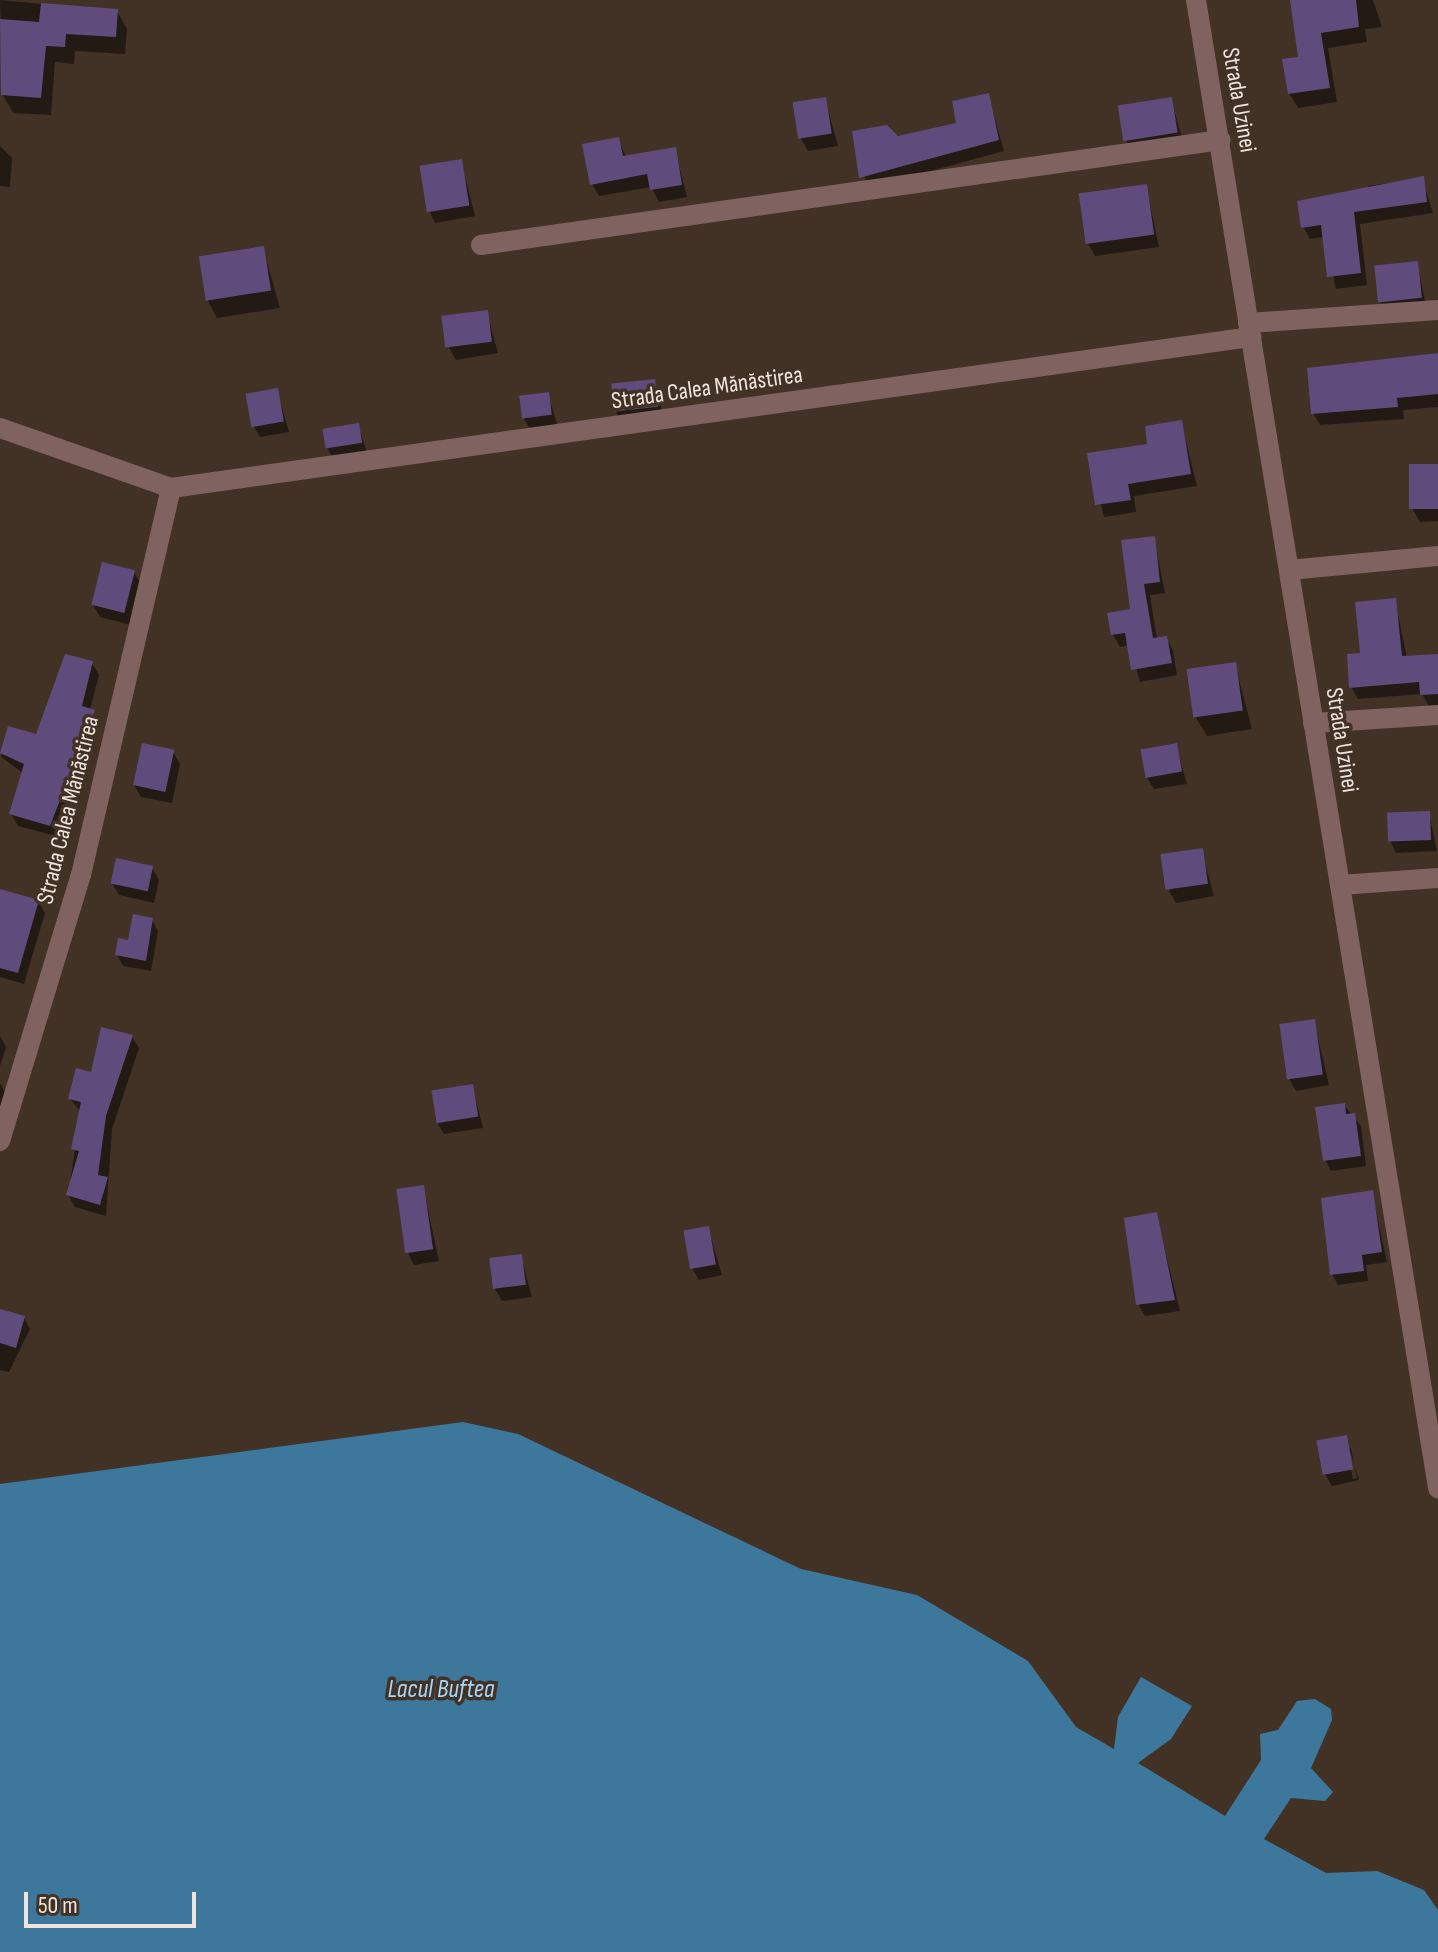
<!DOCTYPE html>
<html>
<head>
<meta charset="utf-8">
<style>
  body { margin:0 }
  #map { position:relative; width:1438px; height:1952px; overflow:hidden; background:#423226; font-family:"Sofia Sans Condensed",sans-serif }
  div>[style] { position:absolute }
  .water>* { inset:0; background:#3d789c }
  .shadow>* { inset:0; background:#0007 }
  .building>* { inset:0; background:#604b7d; transform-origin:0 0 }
  .minor>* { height:20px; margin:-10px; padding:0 10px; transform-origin:10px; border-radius:10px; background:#806360 }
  span { translate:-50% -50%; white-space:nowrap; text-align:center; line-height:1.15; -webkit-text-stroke:7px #423226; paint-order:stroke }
  .street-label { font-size:24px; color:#eee4dd }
  .water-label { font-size:26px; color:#a7d7f8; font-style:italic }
  .scale { position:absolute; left:24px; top:1892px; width:172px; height:36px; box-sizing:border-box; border:4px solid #eee4dd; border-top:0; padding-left:10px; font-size:24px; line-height:28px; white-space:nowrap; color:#eee4dd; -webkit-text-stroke:6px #423226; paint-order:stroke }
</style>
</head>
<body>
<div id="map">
  <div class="water">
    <i style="clip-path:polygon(463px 1422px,518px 1434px,801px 1569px,917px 1595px,1028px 1661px,1076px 1727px,1114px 1749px,1118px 1717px,1141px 1677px,1192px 1706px,1171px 1739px,1138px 1763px,1225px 1816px,1261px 1760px,1260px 1734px,1278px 1730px,1297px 1701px,1315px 1699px,1331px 1709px,1332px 1720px,1311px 1768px,1333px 1792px,1325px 1801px,1291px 1798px,1264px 1839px,1326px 1873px,1377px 1871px,1424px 1890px,1438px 1910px,1438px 1952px,0 1952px,0 1484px)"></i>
  </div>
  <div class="shadow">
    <i style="clip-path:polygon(0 0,117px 11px,127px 29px,125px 54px,75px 51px,74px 64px,55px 62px,51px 115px,13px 113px,3px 95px)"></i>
    <i style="clip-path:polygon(1314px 0,1373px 0,1382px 27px,1365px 29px,1367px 42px,1328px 48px,1337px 102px,1298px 108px,1289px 93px)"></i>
    <i style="clip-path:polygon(988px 95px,1004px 151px,868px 188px,854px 132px,897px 138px,958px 125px)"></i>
    <i style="clip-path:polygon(825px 99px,838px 146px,808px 151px,801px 139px)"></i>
    <i style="clip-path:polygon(1171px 99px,1184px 145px,1133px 152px,1126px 140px)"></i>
    <i style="clip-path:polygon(618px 139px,626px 157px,675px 149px,687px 197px,659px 202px,651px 187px,599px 196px,592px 184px)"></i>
    <i style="clip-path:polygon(0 146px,12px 158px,10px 187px,0 186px)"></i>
    <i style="clip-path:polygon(461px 161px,475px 216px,435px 223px,429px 211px)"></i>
    <i style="clip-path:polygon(1422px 178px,1433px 213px,1360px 224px,1367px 285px,1336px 289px,1324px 237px,1310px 239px,1303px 227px,1369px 192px,1368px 186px)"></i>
    <i style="clip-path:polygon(1146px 186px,1159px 247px,1095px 256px,1088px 244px)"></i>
    <i style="clip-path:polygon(263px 248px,280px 308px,217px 318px,207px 299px)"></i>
    <i style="clip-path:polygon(1417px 263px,1427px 310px,1386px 312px,1379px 300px)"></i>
    <i style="clip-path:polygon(487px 313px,498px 353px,456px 360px,449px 348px)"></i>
    <i style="clip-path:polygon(1438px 355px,1438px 407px,1403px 410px,1404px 419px,1320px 425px,1313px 413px)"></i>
    <i style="clip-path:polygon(654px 381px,664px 418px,623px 424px,616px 412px)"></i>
    <i style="clip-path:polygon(277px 390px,289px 432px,260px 437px,253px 425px)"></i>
    <i style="clip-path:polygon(548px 395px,558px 427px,531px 431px,524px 419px)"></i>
    <i style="clip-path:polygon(1181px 422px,1197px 486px,1134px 496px,1136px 512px,1104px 517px,1089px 455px,1150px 446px)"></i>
    <i style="clip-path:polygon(358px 425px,368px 455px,334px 460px,327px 448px)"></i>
    <i style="clip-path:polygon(1438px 466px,1438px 521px,1420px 522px,1413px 510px)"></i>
    <i style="clip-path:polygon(1154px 538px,1165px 593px,1150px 595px,1157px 640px,1166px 638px,1173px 650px,1177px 675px,1140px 682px,1129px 645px,1120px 647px,1113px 635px,1132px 611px)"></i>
    <i style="clip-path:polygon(134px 572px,141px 584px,131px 625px,100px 617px,93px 605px)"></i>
    <i style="clip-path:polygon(1395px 600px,1407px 658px,1438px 655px,1438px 705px,1429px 706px,1422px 694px,1358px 699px,1351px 687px)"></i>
    <i style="clip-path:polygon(92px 663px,99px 675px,90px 710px,100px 723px,56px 836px,18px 826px,11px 814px,23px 773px,1px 757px,9px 728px,37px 736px)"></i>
    <i style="clip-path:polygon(1235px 664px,1252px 729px,1207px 736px,1196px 718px)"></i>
    <i style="clip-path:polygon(1176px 746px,1187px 784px,1154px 789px,1147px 778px)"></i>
    <i style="clip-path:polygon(173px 752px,180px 764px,172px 803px,141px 797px,134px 785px)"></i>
    <i style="clip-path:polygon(1429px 813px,1437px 851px,1396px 853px,1390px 841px)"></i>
    <i style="clip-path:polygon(1202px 851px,1214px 896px,1176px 903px,1169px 891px)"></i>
    <i style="clip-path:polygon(152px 868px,159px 880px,154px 903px,119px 895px,112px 883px)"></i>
    <i style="clip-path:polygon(0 898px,38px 901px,45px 913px,24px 984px,0 977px)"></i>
    <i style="clip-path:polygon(152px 920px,158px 931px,151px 971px,123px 966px,117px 955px)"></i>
    <i style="clip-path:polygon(1314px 1021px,1329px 1085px,1296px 1091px,1289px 1079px)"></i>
    <i style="clip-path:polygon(0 1036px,6px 1047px,0 1066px)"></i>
    <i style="clip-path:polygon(132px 1037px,139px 1048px,112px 1129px,106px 1216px,75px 1207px,68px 1195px,81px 1112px,70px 1099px)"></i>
    <i style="clip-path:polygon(0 1083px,5px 1092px,0 1108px)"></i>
    <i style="clip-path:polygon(472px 1086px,483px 1128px,444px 1134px,437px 1122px)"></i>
    <i style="clip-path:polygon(1344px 1105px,1361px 1126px,1366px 1166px,1331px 1171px,1325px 1160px)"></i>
    <i style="clip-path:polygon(423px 1187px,439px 1261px,414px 1265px,408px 1253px)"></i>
    <i style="clip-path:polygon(1372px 1193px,1387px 1262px,1366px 1265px,1368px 1281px,1338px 1285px,1332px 1274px)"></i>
    <i style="clip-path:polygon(1156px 1214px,1180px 1311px,1145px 1316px,1138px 1304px)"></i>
    <i style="clip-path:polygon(708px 1228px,722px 1275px,699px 1280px,692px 1268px)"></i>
    <i style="clip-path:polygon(521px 1256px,532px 1297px,502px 1301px,495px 1289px)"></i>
    <i style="clip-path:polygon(0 1311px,24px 1318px,30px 1329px,9px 1372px,0 1370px)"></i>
    <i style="clip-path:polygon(evenodd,1346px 1438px,1359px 1480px,1332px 1486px,1325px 1474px,1346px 1438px,1347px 1448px,1351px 1448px,1357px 1478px,1353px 1479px,1347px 1448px)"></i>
  </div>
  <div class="building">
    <i style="clip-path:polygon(1290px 0,1356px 0,1359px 27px,1321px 33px,1330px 88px,1288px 94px,1282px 59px,1298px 57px)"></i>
    <i style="clip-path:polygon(41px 3px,118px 9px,116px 37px,66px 34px,65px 47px,46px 46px,41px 98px,1px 95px,0 19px,39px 22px)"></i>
    <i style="clip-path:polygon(989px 93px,999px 140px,859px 178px,852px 131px,887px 125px,898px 136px,956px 123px,952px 101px)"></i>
    <i style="left:826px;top:97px;width:37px;height:34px;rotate:81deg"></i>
    <i style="left:1172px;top:97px;width:36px;height:55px;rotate:81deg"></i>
    <i style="clip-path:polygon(619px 137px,623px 156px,676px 147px,682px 185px,650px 190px,647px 174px,590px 185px,582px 144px)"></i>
    <i style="left:462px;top:159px;width:47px;height:43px;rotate:81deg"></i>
    <i style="clip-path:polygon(1424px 176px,1427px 202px,1354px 212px,1361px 273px,1327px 277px,1321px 225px,1301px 228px,1297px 201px)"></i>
    <i style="left:1147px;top:184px;width:51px;height:69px;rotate:82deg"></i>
    <i style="left:264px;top:246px;width:45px;height:66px;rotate:81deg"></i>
    <i style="left:1418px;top:261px;width:37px;height:44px;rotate:84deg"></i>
    <i style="left:488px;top:310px;width:32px;height:47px;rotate:83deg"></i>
    <i style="clip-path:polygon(1438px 353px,1438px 394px,1397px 398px,1398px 407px,1311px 414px,1307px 368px)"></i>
    <i style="left:655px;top:379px;width:28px;height:44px;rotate:84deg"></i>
    <i style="left:278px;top:388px;width:34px;height:33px;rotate:80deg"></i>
    <i style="left:549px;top:392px;width:23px;height:30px;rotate:83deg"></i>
    <i style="clip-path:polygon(1182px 420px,1191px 474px,1128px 484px,1131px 500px,1095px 505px,1087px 453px,1147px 444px,1145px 426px)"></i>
    <i style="left:359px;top:423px;width:20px;height:37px;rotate:81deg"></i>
    <i style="left:1438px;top:464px;width:45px;height:29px;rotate:90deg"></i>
    <i style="clip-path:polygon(1155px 536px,1160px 582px,1144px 584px,1153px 638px,1167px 636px,1172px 663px,1131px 670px,1125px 633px,1111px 635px,1107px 613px,1130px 609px,1121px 540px)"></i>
    <i style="left:102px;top:562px;width:34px;height:44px;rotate:14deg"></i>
    <i style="clip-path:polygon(1396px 598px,1402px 656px,1438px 654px,1438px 694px,1420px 695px,1419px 682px,1349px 688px,1347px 654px,1360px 653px,1355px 602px)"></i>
    <i style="clip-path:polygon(65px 654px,93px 661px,82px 706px,95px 710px,50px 826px,9px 814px,24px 764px,0 753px,8px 726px,36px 734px)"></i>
    <i style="left:1236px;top:662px;width:49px;height:50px;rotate:82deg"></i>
    <i style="left:142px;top:743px;width:33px;height:43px;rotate:12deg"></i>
    <i style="left:1177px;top:743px;width:29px;height:37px;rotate:80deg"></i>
    <i style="left:1430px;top:811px;width:29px;height:43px;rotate:88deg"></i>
    <i style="left:1203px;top:848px;width:36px;height:43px;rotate:82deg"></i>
    <i style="left:116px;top:858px;width:38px;height:26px;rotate:12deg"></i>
    <i style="clip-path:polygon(0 889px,39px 900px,18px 973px,0 968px)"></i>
    <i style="clip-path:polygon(133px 914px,153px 918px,146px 961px,115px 955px,118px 938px,128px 940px)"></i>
    <i style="left:1315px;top:1019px;width:56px;height:36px;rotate:82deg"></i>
    <i style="clip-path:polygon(101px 1027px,133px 1035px,106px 1116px,98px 1175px,108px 1177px,100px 1205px,66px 1195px,79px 1151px,71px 1149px,81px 1102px,68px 1099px,76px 1068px,91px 1072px)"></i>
    <i style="left:473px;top:1084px;width:33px;height:42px;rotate:81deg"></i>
    <i style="clip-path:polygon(1345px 1103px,1346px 1114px,1355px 1113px,1361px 1156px,1323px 1161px,1315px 1107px)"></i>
    <i style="left:424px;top:1185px;width:65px;height:28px;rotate:82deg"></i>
    <i style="clip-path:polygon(1373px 1190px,1382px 1252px,1362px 1255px,1364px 1271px,1330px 1275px,1321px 1198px)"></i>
    <i style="clip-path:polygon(1157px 1212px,1175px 1300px,1136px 1305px,1124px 1218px)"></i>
    <i style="left:709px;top:1226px;width:39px;height:26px;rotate:80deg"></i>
    <i style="left:522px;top:1254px;width:31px;height:33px;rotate:83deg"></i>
    <i style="clip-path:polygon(0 1309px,25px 1316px,16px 1348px,0 1343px)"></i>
    <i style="left:1347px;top:1435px;width:35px;height:31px;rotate:80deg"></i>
  </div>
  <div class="minor">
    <i style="left:1196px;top:0;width:1508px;rotate:80.76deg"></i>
    <i style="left:481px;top:245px;width:747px;rotate:-8.08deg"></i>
    <i style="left:1248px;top:323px;width:190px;rotate:-3.9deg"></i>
    <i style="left:0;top:428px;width:181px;rotate:19.3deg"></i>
    <i style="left:171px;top:488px;width:1091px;rotate:-7.96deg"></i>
    <i style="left:1289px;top:570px;width:150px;rotate:-5.4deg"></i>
    <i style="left:1313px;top:723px;width:125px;rotate:-3.7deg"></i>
    <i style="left:1340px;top:885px;width:98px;rotate:-4.1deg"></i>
    <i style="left:0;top:1141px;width:278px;rotate:-73.1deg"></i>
    <i style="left:81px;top:875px;width:397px;rotate:-76.9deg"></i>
  </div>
  <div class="street-label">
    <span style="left:1239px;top:100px;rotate:80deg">Strada Uzinei</span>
    <span style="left:707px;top:388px;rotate:-8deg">Strada Calea Mănăstirea</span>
    <span style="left:1342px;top:740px;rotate:81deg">Strada Uzinei</span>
    <span style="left:68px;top:810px;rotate:-76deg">Strada Calea Mănăstirea</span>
  </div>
  <div class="water-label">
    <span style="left:441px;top:1690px">Lacul Buftea</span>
  </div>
  <div class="scale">50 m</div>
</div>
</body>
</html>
